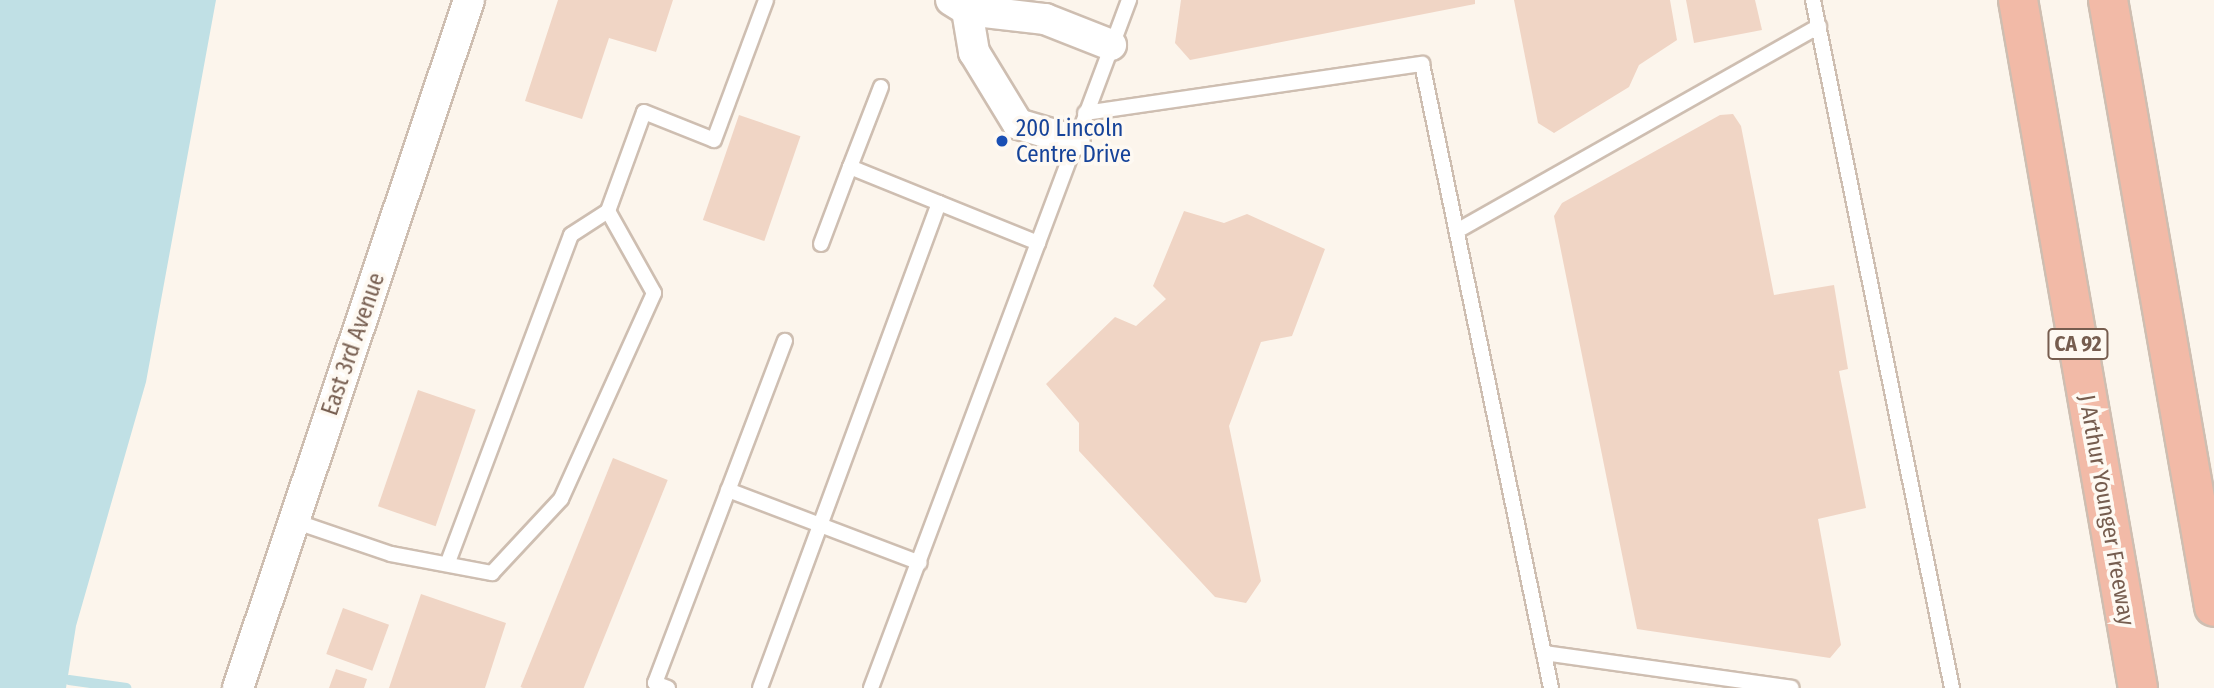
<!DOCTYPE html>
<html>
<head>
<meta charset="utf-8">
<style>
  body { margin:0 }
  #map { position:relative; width:2214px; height:688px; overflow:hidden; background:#fcf5ec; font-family:"Fira Sans Condensed",sans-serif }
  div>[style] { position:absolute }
  .water>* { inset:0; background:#c0e0e5 }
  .stream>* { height:10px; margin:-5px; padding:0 5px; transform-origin:5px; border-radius:5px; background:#c0e0e5 }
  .building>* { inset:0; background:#f0d5c5; transform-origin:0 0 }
  .roads { filter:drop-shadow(2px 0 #cebeb1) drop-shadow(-2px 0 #cebeb1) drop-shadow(0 2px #cebeb1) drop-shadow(0 -2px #cebeb1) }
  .service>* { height:14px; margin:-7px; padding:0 7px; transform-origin:7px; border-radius:7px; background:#fff }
  .minor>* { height:30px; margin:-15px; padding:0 15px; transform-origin:15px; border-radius:15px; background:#fff }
  .motorway>* { height:38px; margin:-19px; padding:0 19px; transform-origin:19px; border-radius:19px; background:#f2baa7 }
  .dots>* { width:19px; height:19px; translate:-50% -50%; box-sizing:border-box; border:4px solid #fef9f2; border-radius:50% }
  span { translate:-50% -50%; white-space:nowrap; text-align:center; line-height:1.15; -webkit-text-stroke:7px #fef9f2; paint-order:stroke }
  .shield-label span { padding:2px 5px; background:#fef9f2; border:2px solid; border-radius:5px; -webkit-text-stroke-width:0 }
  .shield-label { font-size:21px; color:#765d4f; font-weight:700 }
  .transit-label { font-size:23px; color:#164399 }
  .left { translate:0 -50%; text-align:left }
  .street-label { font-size:23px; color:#765d4f }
</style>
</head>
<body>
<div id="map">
  <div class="water">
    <i style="clip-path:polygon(0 0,216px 0,146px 382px,76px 626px,66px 688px,0 688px)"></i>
  </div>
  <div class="stream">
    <i style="left:69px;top:680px;width:58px;rotate:8deg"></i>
  </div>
  <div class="building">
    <i style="clip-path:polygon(558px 0,673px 0,656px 52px,609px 38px,582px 119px,525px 101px)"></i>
    <i style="clip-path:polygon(1181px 0,1475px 0,1475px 4px,1190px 60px,1175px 43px)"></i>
    <i style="clip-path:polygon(1514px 0,1670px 0,1677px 40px,1639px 65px,1629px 87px,1554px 133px,1538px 123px)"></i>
    <i style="clip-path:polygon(1686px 0,1755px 0,1762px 30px,1694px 43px)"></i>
    <i style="clip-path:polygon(1733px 114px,1741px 126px,1774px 295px,1834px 285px,1848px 369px,1839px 371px,1866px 508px,1818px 519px,1841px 645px,1830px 658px,1637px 629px,1554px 216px,1562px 203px,1720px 115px)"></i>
    <i style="left:739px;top:115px;width:65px;height:111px;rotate:19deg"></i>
    <i style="clip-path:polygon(1184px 211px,1224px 223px,1247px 214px,1325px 249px,1292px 336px,1261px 342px,1229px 426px,1261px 581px,1246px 603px,1215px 597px,1079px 451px,1079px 423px,1046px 384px,1115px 317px,1136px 326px,1166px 299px,1153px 286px)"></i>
    <i style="left:418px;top:390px;width:61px;height:123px;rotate:19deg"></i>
    <i style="left:613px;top:458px;width:59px;height:247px;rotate:22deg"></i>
    <i style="clip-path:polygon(421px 594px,506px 623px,485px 688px,389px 688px)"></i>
    <i style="left:343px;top:608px;width:49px;height:49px;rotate:20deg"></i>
    <i style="clip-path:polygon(336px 669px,367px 679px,364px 688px,329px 688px)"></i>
  </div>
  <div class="roads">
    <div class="service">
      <i style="left:1813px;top:0;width:702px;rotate:78.58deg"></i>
      <i style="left:881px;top:87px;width:86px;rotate:111.2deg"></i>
      <i style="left:850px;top:167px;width:96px;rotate:22deg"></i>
      <i style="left:1085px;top:113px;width:341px;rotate:-8.3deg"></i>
      <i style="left:1422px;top:64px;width:637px;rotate:78.32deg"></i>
      <i style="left:608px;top:211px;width:105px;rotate:-70deg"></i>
      <i style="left:644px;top:112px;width:75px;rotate:21.8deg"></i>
      <i style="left:714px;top:140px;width:149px;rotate:-69.6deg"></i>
      <i style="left:1457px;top:231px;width:416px;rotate:-29.5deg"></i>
      <i style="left:821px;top:244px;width:82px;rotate:-69.4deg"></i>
      <i style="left:728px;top:490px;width:205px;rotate:20.8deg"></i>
      <i style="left:294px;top:521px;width:102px;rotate:18.8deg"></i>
      <i style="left:391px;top:554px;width:103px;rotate:10.7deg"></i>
      <i style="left:492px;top:573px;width:101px;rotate:-47deg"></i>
      <i style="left:561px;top:499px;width:226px;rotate:-65.7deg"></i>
      <i style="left:654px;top:293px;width:94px;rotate:-119.3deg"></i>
      <i style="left:608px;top:211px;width:44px;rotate:147deg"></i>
      <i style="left:571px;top:235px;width:347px;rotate:110.6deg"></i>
      <i style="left:1544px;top:653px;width:250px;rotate:8deg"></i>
      <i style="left:668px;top:688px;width:14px;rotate:-159deg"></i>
      <i style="left:655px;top:683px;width:366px;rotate:-69.2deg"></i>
      <i style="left:760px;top:688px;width:517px;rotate:-69.74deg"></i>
      <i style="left:939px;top:203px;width:107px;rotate:22deg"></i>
      <i style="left:871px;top:688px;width:735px;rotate:-69.44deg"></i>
    </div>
    <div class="minor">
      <i style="left:951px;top:0;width:19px;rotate:32deg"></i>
      <i style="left:967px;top:10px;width:79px;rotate:6.6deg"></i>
      <i style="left:1045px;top:19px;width:71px;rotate:21.5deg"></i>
      <i style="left:967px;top:10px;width:43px;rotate:80.5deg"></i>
      <i style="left:974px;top:52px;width:84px;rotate:58.6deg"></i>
      <i style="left:1018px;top:124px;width:59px;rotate:16.6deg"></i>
      <i style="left:238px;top:688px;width:726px;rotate:-71.44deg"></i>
    </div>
    <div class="motorway">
      <i style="left:2018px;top:0;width:698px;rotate:80.11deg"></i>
      <i style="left:2108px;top:0;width:616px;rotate:80.09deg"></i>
    </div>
  </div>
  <div class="dots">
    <i style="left:1002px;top:141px;background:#1a4fb4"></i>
  </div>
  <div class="shield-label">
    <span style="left:2078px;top:344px">CA 92</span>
  </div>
  <div class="transit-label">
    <span class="left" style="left:1016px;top:141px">200 Lincoln<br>Centre Drive</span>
  </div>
  <div class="street-label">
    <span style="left:353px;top:344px;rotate:-71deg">East 3rd Avenue</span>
    <span style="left:2107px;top:510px;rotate:80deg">J Arthur Younger Freeway</span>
  </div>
</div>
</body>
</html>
